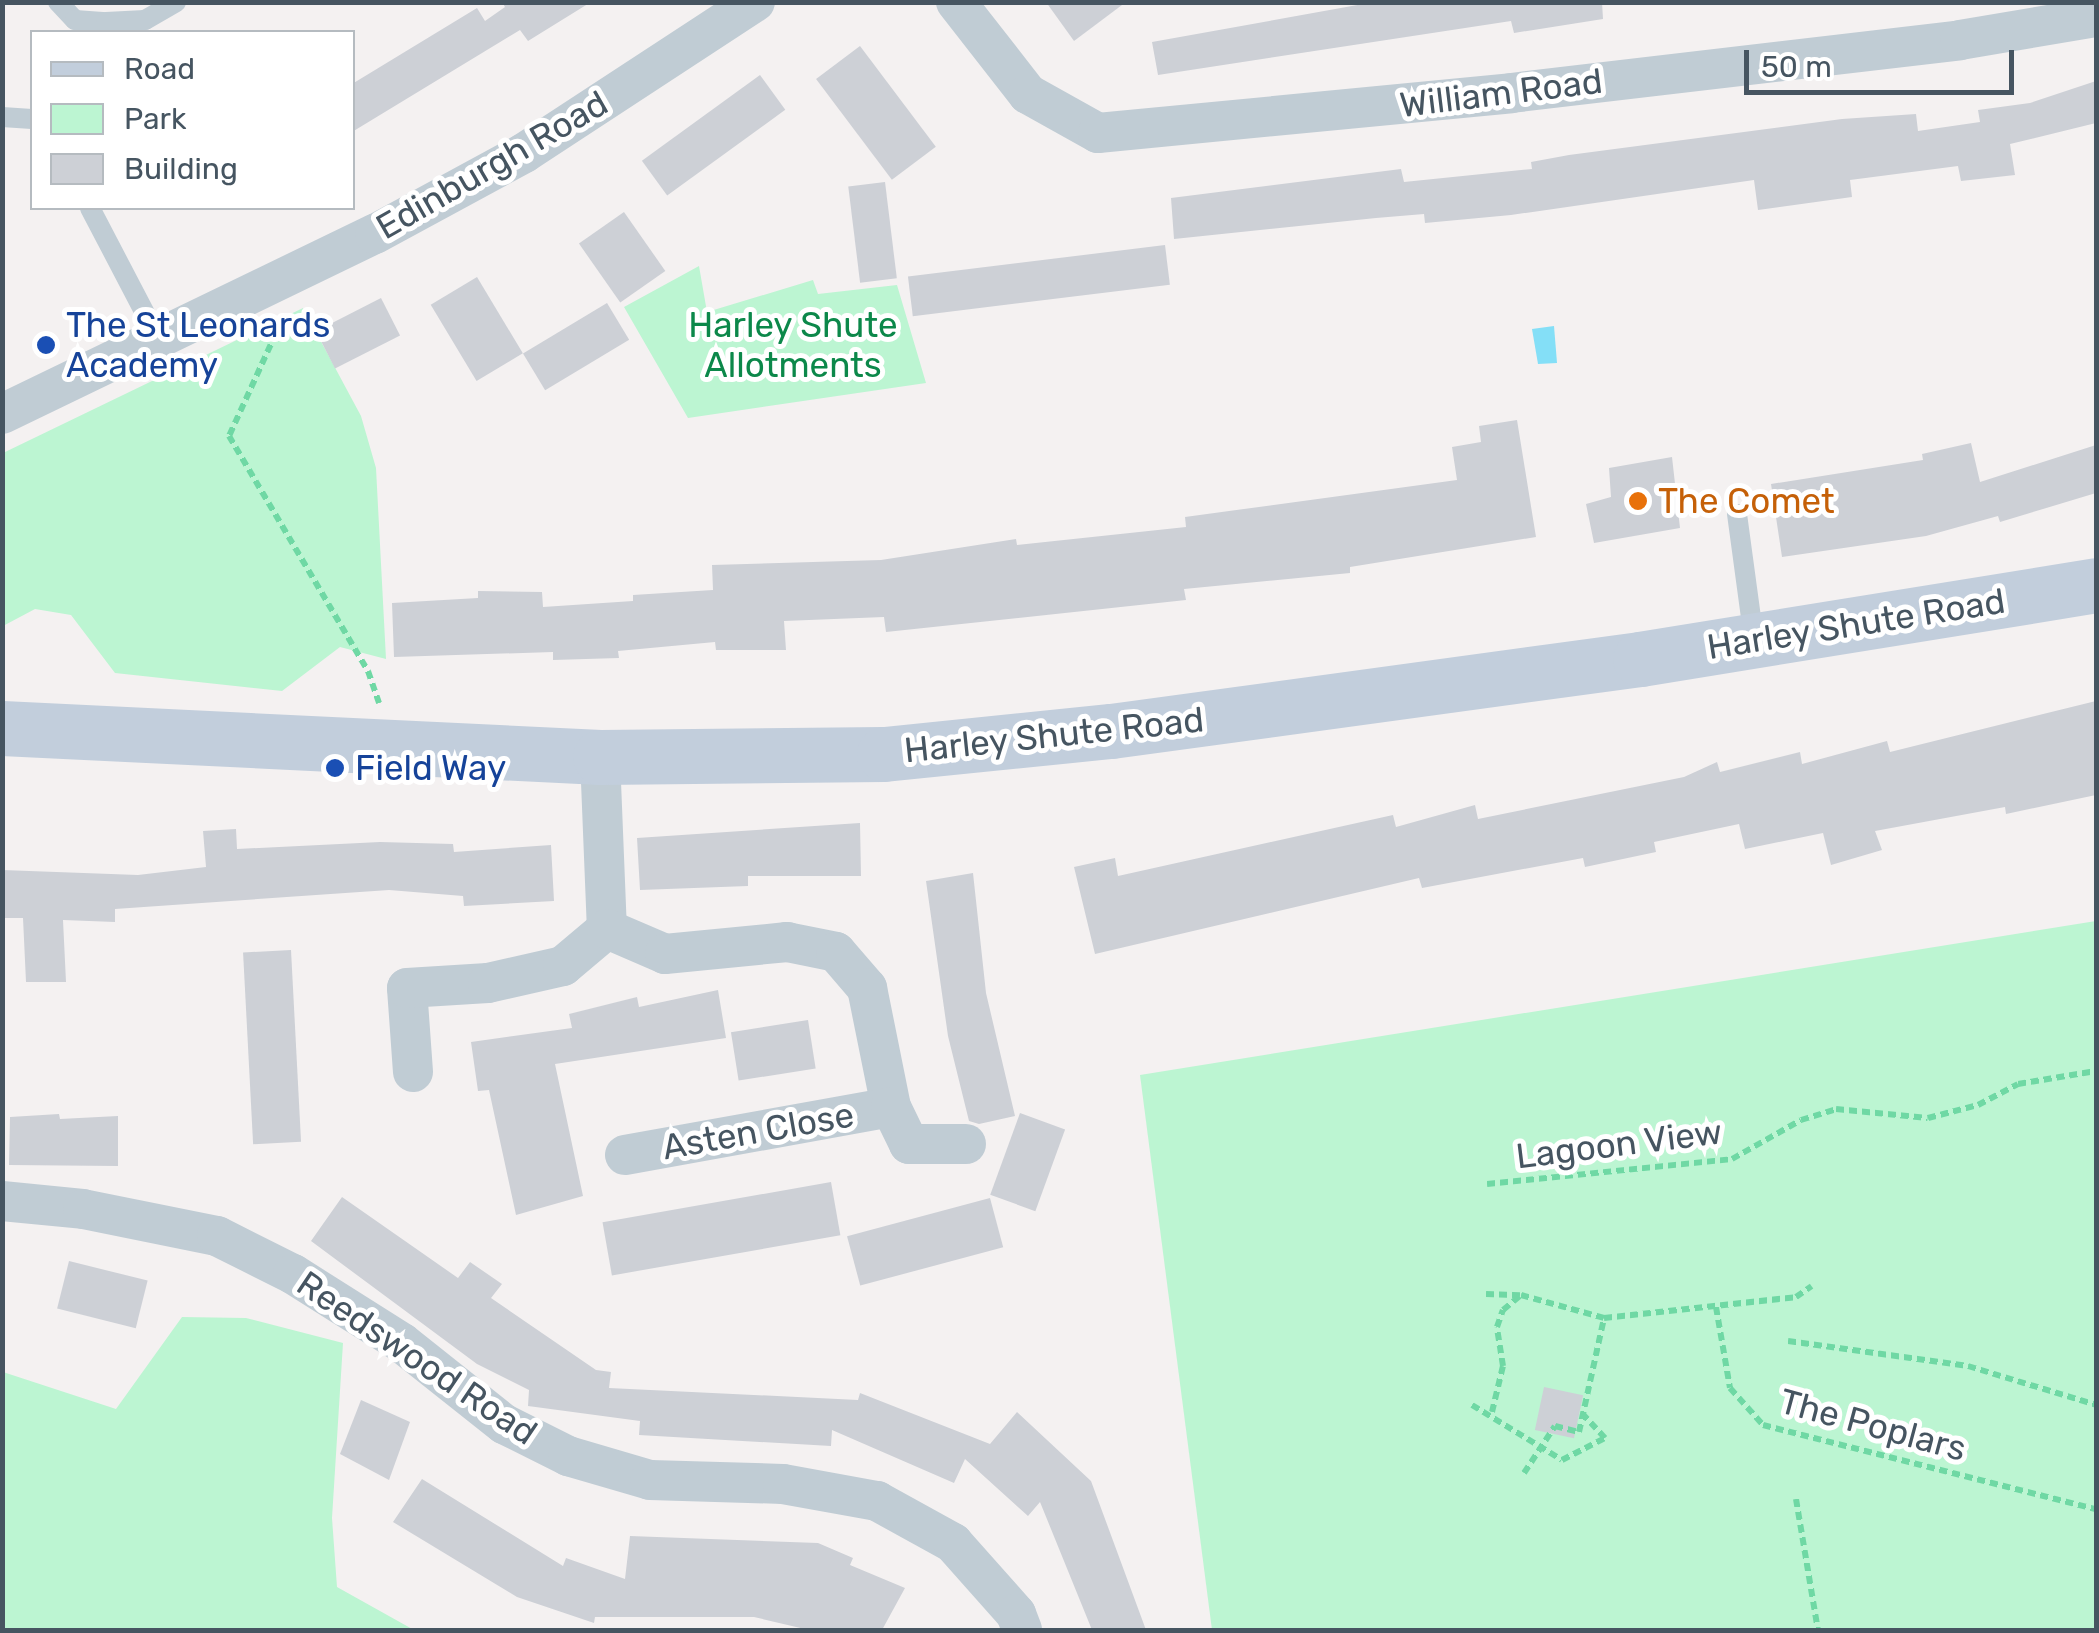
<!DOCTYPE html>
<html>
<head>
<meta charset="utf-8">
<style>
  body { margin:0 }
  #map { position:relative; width:2099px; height:1633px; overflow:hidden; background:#f4f1f1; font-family:Rubik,sans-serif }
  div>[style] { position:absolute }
  .green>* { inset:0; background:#bcf5d2 }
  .water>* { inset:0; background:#84dff7 }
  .building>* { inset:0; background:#cdd0d6; transform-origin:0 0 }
  .path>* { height:6px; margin-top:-3px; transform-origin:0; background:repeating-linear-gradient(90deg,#6fd8a4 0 8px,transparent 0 13px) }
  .service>* { height:20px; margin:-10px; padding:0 10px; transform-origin:10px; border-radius:10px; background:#c0ccd4 }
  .minor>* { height:40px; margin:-20px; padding:0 20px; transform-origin:20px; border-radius:20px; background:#c0ccd4 }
  .secondary>* { height:55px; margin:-27.5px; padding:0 27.5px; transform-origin:27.5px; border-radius:27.5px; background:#c2cedc }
  .dots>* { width:28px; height:28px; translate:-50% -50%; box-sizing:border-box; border:5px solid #fff; border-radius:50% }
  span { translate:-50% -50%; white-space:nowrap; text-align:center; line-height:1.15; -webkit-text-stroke:10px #fff; paint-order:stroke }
  .street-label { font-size:35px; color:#465561 }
  .transit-label { font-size:35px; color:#164399 }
  .left { translate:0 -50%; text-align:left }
  .park-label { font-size:35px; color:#0c884a }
  .food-label { font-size:35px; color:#c56008 }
  .frame { position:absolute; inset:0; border:5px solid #465561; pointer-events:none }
  .legend { position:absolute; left:30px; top:30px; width:325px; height:180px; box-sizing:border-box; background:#fff; border:2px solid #b5bbc0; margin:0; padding:12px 18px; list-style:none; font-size:30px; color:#465561 }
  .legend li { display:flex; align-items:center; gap:20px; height:50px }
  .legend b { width:50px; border:2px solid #b5bbc0 }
  .scale { position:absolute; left:1744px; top:50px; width:270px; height:45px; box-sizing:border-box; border:5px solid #465561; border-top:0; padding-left:12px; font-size:30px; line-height:35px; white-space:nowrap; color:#465561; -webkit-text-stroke:8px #fff; paint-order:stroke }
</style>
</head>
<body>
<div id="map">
  <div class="green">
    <i style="clip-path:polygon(699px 266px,707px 312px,813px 280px,818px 294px,897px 285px,926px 383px,688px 418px,624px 307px)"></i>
    <i style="clip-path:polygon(303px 308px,361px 416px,376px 468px,386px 659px,340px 647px,282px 691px,115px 673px,71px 615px,35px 609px,3px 626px,3px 453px)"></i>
    <i style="clip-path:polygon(2096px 921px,2096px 1630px,1212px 1630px,1140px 1075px)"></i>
    <i style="clip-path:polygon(182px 1317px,246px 1318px,343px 1343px,332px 1518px,337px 1587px,414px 1630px,3px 1630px,3px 1372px,116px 1409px)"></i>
  </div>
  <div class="water">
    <i style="clip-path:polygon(1554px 326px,1557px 363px,1538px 364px,1532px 329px)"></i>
  </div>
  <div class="building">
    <i style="clip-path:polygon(502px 2px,591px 2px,528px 41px,520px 30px,352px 132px,352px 84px,477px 8px,485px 21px,505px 7px)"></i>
    <i style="clip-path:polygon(1046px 2px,1126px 2px,1074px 41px)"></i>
    <i style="clip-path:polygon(1374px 2px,1602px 2px,1603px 19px,1514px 33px,1511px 21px,1158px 75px,1152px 42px)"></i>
    <i style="left:860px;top:46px;width:126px;height:55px;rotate:53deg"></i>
    <i style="left:760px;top:75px;width:43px;height:146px;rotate:54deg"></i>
    <i style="clip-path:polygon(2096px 81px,2096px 123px,2010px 144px,2015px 175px,1961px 181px,1958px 166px,1850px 180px,1852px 197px,1758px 210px,1754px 180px,1511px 215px,1425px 223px,1424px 214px,1376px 218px,1174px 239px,1171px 198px,1401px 169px,1404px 182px,1532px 169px,1531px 162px,1569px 155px,1842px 119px,1916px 114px,1918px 131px,1980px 122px,1978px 110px,2030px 103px)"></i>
    <i style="left:885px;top:182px;width:97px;height:37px;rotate:83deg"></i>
    <i style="left:624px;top:212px;width:72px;height:55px;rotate:55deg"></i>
    <i style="left:1165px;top:245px;width:40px;height:259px;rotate:83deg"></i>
    <i style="left:477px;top:277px;width:89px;height:54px;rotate:59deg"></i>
    <i style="left:381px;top:298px;width:42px;height:73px;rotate:63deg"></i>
    <i style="left:607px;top:303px;width:43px;height:98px;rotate:59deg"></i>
    <i style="clip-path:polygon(1517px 420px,1536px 537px,1350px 567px,1350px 573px,1184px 589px,1186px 600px,886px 632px,884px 617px,784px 621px,786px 650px,716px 650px,715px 642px,618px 651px,619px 658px,553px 660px,553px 652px,394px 657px,392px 603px,478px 598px,478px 591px,542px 592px,543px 607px,633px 601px,633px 595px,713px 590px,712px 565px,881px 560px,1016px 539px,1017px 545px,1186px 527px,1185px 517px,1457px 480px,1452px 447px,1481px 442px,1479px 426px)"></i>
    <i style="clip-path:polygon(1971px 443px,1980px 482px,2096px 445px,2096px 493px,2000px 522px,1998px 516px,1926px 536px,1782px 557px,1771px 484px,1923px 460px,1922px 454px)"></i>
    <i style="clip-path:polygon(1672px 457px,1680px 528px,1594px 543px,1586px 504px,1611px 497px,1609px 468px)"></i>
    <i style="clip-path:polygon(2096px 701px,2096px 795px,2006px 814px,2005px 807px,1875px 831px,1882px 850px,1831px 865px,1823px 833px,1745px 849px,1739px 824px,1654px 842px,1656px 852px,1585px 867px,1583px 858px,1422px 888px,1419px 878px,1095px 954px,1074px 867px,1115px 858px,1118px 876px,1393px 815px,1396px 827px,1475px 805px,1478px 819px,1684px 777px,1717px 762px,1720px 772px,1800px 752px,1802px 764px,1887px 741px,1890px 752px)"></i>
    <i style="clip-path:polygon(860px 823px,861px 876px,748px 876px,748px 886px,640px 890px,637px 838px)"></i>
    <i style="clip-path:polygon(236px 829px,237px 849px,380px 842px,453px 844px,454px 852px,551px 845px,554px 901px,464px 906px,463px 896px,389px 890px,115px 909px,115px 922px,63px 920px,66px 982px,26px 982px,23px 918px,2px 918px,2px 870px,138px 875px,206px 867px,203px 831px)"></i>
    <i style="clip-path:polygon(973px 873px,986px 993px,1015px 1116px,979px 1124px,969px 1121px,948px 1036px,926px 881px)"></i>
    <i style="left:291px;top:950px;width:192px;height:48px;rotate:87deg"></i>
    <i style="clip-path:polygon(718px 990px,726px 1038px,555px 1064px,583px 1196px,516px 1215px,489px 1090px,478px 1091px,471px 1042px,572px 1028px,569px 1014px,637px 997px,639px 1007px)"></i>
    <i style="left:808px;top:1020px;width:49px;height:78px;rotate:81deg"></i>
    <i style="left:1020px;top:1113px;width:48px;height:87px;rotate:20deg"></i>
    <i style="clip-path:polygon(59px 1114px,60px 1119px,118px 1116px,118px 1166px,9px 1165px,10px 1117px)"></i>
    <i style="left:831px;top:1182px;width:54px;height:232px;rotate:80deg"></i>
    <i style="clip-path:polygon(342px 1197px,458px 1278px,470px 1262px,502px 1284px,491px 1298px,596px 1370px,611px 1372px,609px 1388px,858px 1400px,860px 1393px,990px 1444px,1017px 1412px,1091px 1481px,1146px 1630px,1092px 1630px,1040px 1502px,1028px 1516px,965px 1459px,954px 1483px,832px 1430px,831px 1446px,639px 1435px,640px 1421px,528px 1406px,529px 1390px,477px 1364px,311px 1241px)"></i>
    <i style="left:990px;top:1198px;width:51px;height:148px;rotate:75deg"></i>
    <i style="left:69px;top:1261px;width:81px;height:49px;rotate:14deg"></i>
    <i style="left:1544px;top:1387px;width:40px;height:44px;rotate:12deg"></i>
    <i style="clip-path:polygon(361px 1400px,410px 1422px,389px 1480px,340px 1454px)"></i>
    <i style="clip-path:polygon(422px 1479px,563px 1566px,566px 1558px,625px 1579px,630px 1536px,818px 1543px,853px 1558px,850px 1565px,905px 1588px,882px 1630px,809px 1630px,754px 1617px,595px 1617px,594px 1623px,517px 1597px,393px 1522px)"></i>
  </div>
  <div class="path">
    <i style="left:271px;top:322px;width:12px;rotate:66deg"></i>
    <i style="left:276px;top:333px;width:113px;rotate:114.5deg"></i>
    <i style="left:229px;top:436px;width:273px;rotate:59.4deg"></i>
    <i style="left:368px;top:671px;width:34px;rotate:71deg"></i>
    <i style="left:1487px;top:1184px;width:246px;rotate:-5.8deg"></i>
    <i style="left:1732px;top:1159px;width:79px;rotate:-29.5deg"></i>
    <i style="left:1801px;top:1120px;width:37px;rotate:-17deg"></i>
    <i style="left:1836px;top:1109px;width:92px;rotate:5.6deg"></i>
    <i style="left:1928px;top:1118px;width:52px;rotate:-14.6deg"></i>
    <i style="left:1978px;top:1105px;width:45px;rotate:-27.7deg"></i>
    <i style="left:2018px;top:1084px;width:79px;rotate:-9.5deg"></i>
    <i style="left:1486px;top:1294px;width:34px;rotate:2deg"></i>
    <i style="left:1716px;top:1307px;width:82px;rotate:80.2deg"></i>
    <i style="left:1730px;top:1388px;width:50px;rotate:48.3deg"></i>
    <i style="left:1763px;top:1425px;width:343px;rotate:14.2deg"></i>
    <i style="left:1788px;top:1341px;width:182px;rotate:7.9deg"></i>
    <i style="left:1968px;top:1366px;width:134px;rotate:16.9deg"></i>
    <i style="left:1472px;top:1405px;width:105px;rotate:31.4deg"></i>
    <i style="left:1562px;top:1460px;width:48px;rotate:-27.1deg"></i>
    <i style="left:1605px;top:1438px;width:33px;rotate:-133deg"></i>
    <i style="left:1492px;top:1412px;width:47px;rotate:-76.6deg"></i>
    <i style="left:1503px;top:1366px;width:39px;rotate:-99deg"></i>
    <i style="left:1497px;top:1327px;width:18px;rotate:-71deg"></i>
    <i style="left:1503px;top:1310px;width:23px;rotate:-40deg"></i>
    <i style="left:1521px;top:1295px;width:86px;rotate:15.5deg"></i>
    <i style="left:1604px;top:1318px;width:193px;rotate:-6.2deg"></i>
    <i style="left:1796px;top:1297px;width:19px;rotate:-35deg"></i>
    <i style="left:1524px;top:1473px;width:56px;rotate:-56.6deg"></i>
    <i style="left:1555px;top:1426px;width:25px;rotate:14deg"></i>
    <i style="left:1579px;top:1432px;width:117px;rotate:-77.6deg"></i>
    <i style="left:1796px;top:1499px;width:133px;rotate:80.5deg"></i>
  </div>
  <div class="service">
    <i style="left:58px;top:2px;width:25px;rotate:47deg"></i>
    <i style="left:75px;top:20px;width:31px;rotate:4deg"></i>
    <i style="left:106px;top:22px;width:39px;rotate:-3deg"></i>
    <i style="left:145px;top:20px;width:36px;rotate:-30deg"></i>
    <i style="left:2px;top:117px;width:30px;rotate:4deg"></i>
    <i style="left:90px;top:208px;width:147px;rotate:62.4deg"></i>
    <i style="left:1737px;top:514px;width:126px;rotate:82.3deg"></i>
  </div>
  <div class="minor">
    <i style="left:956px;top:2px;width:117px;rotate:52deg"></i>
    <i style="left:1028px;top:94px;width:80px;rotate:29.1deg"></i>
    <i style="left:1098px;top:133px;width:415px;rotate:-5.5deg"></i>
    <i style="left:1511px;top:93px;width:452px;rotate:-6.7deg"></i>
    <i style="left:1960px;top:40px;width:138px;rotate:-9.6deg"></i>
    <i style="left:2px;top:414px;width:414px;rotate:-25.8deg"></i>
    <i style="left:375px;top:234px;width:170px;rotate:-28.5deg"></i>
    <i style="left:524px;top:153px;width:276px;rotate:-33.2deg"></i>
    <i style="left:600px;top:757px;width:172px;rotate:87.7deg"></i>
    <i style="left:413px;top:1072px;width:84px;rotate:-94.1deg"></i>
    <i style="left:407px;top:988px;width:81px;rotate:-3.5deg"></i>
    <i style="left:488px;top:983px;width:77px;rotate:-12.8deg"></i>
    <i style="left:563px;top:966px;width:57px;rotate:-40.1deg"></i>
    <i style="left:607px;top:929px;width:63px;rotate:23.3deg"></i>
    <i style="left:665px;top:954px;width:123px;rotate:-5.6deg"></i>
    <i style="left:787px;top:942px;width:50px;rotate:11.5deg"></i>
    <i style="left:836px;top:952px;width:48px;rotate:49.3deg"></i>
    <i style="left:867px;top:988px;width:121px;rotate:78.6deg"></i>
    <i style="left:625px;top:1155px;width:270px;rotate:-10.2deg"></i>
    <i style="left:891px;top:1107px;width:41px;rotate:64.1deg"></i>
    <i style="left:909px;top:1144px;width:57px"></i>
    <i style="left:2px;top:1201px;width:81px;rotate:5.6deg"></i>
    <i style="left:83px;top:1209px;width:137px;rotate:11.4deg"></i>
    <i style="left:217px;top:1236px;width:85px;rotate:26.6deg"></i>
    <i style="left:293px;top:1274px;width:129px;rotate:32.3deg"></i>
    <i style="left:402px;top:1343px;width:130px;rotate:38.5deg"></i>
    <i style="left:504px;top:1424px;width:72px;rotate:26.6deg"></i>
    <i style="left:568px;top:1456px;width:85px;rotate:16.3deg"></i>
    <i style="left:650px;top:1480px;width:133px;rotate:1.7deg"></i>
    <i style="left:783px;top:1484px;width:96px;rotate:10.3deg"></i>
    <i style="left:877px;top:1501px;width:87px;rotate:28.9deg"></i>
    <i style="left:953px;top:1543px;width:95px;rotate:48.4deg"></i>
    <i style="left:1016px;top:1614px;width:17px;rotate:69deg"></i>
  </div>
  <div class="secondary">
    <i style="left:2px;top:728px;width:599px;rotate:2.78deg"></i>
    <i style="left:600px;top:757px;width:284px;rotate:-0.6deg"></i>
    <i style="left:884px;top:754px;width:228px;rotate:-5.8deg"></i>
    <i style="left:1111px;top:731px;width:534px;rotate:-7.75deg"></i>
    <i style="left:1640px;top:659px;width:462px;rotate:-9.2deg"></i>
  </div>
  <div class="dots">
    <i style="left:46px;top:345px;background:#1a4fb4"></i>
    <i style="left:1638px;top:501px;background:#e8710a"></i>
    <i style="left:335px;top:768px;background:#1a4fb4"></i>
  </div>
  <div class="street-label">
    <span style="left:1501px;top:93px;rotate:-7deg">William Road</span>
    <span style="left:492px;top:165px;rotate:-30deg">Edinburgh Road</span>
    <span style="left:1856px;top:624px;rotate:-9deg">Harley Shute Road</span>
    <span style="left:1054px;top:735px;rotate:-6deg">Harley Shute Road</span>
    <span style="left:758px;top:1131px;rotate:-10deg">Asten Close</span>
    <span style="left:1619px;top:1144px;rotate:-7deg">Lagoon View</span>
    <span style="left:417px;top:1358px;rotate:34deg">Reedswood Road</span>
    <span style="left:1873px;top:1425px;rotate:15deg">The Poplars</span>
  </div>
  <div class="transit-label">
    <span class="left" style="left:66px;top:345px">The St Leonards<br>Academy</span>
    <span class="left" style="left:355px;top:768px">Field Way</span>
  </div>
  <div class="park-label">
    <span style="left:793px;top:345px">Harley Shute<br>Allotments</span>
  </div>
  <div class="food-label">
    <span class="left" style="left:1658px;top:501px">The Comet</span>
  </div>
  <div class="frame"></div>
  <ul class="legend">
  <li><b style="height:12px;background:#c2cedc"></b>Road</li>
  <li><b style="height:28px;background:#bcf5d2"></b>Park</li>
  <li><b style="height:28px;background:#cdd0d6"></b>Building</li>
  </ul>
  <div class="scale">50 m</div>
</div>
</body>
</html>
